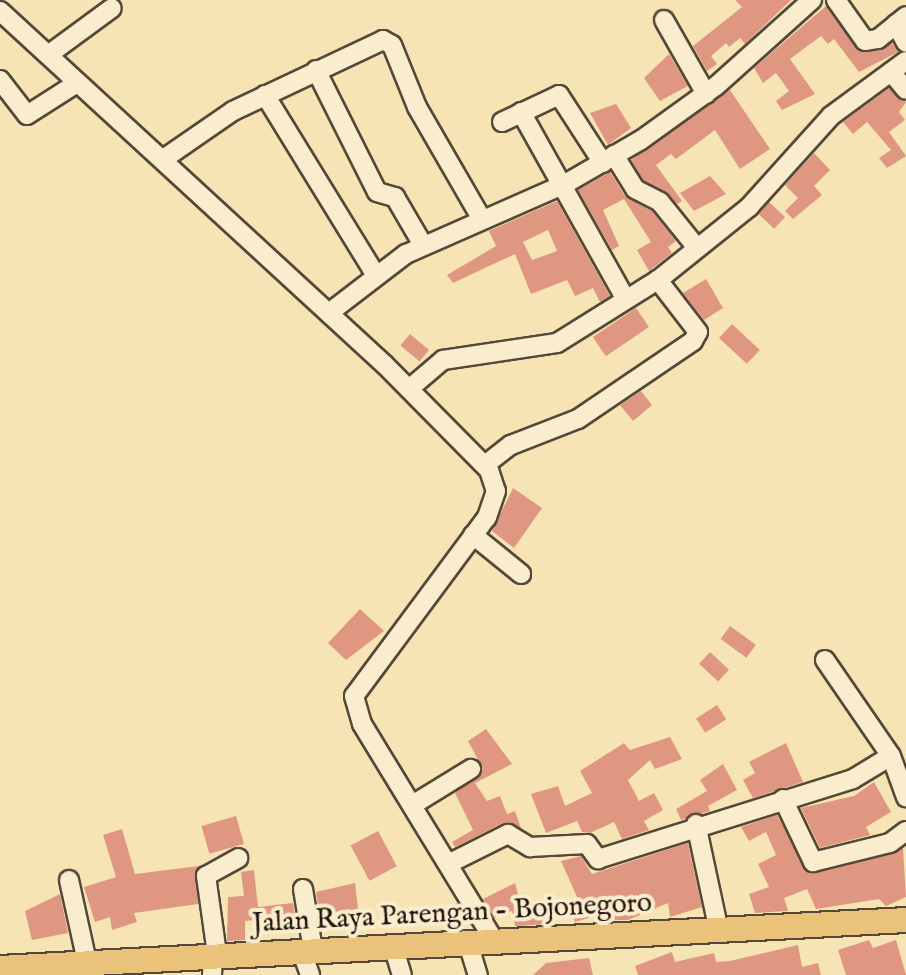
<!DOCTYPE html>
<html>
<head>
<meta charset="utf-8">
<style>
  body { margin:0 }
  #map { position:relative; width:906px; height:975px; overflow:hidden; background:#f6e4b4; font-family:"IM FELL English",serif }
  div>[style] { position:absolute }
  .building>* { inset:0; background:#e09782; transform-origin:0 0 }
  .roads { filter:drop-shadow(2px 0 #564838) drop-shadow(-2px 0 #564838) drop-shadow(0 2px #564838) drop-shadow(0 -2px #564838) }
  .minor>* { height:18px; margin:-9px; padding:0 9px; transform-origin:9px; border-radius:9px; background:#f9edce }
  .major>* { height:24px; margin:-12px; padding:0 12px; transform-origin:12px; border-radius:12px; background:#ebc27a }
  span { translate:-50% -50%; white-space:nowrap; text-align:center; line-height:1.15; -webkit-text-stroke:8px #f9edce; paint-order:stroke }
  .street-label { font-size:28px; color:#21140e }
</style>
</head>
<body>
<div id="map">
  <div class="building">
    <i style="clip-path:polygon(735px 0,791px 0,745px 44px,740px 38px,729px 47px,726px 43px,711px 56px,717px 64px,707px 71px,693px 46px,742px 7px)"></i>
    <i style="clip-path:polygon(826px 6px,860px 52px,892px 43px,898px 52px,859px 72px,834px 39px,828px 44px,821px 36px,790px 59px,815px 94px,782px 110px,776px 101px,789px 91px,776px 73px,763px 83px,754px 68px)"></i>
    <i style="clip-path:polygon(669px 54px,688px 86px,660px 101px,644px 78px)"></i>
    <i style="clip-path:polygon(889px 88px,906px 102px,899px 112px,905px 120px,889px 132px,906px 156px,887px 168px,879px 158px,891px 150px,867px 122px,853px 134px,843px 122px)"></i>
    <i style="clip-path:polygon(730px 90px,770px 149px,740px 169px,715px 130px,676px 159px,671px 154px,656px 165px,682px 201px,677px 204px,643px 180px,631px 160px)"></i>
    <i style="clip-path:polygon(616px 104px,631px 128px,608px 145px,590px 113px)"></i>
    <i style="clip-path:polygon(814px 153px,830px 170px,814px 186px,822px 195px,793px 219px,785px 211px,798px 198px,785px 185px)"></i>
    <i style="clip-path:polygon(610px 172px,625px 196px,652px 211px,676px 241px,668px 247px,672px 253px,649px 271px,637px 250px,651px 242px,624px 199px,603px 210px,619px 246px,612px 250px,578px 190px)"></i>
    <i style="clip-path:polygon(710px 176px,726px 194px,694px 211px,680px 193px)"></i>
    <i style="clip-path:polygon(evenodd,557px 201px,610px 296px,600px 302px,593px 288px,575px 296px,567px 280px,531px 294px,515px 254px,453px 283px,447px 275px,496px 246px,489px 231px,557px 201px,548px 230px,557px 251px,532px 260px,523px 242px,548px 230px)"></i>
    <i style="left:769px;top:202px;width:22px;height:16px;rotate:43deg"></i>
    <i style="clip-path:polygon(706px 279px,723px 308px,704px 320px,683px 293px)"></i>
    <i style="left:636px;top:308px;width:23px;height:52px;rotate:56deg"></i>
    <i style="left:732px;top:324px;width:38px;height:19px;rotate:43deg"></i>
    <i style="left:410px;top:334px;width:25px;height:15px;rotate:40deg"></i>
    <i style="clip-path:polygon(641px 391px,652px 405px,633px 421px,620px 405px)"></i>
    <i style="clip-path:polygon(513px 488px,542px 508px,514px 548px,492px 531px)"></i>
    <i style="clip-path:polygon(360px 609px,384px 631px,346px 660px,328px 643px)"></i>
    <i style="left:730px;top:626px;width:32px;height:16px;rotate:36deg"></i>
    <i style="left:710px;top:652px;width:26px;height:16px;rotate:43deg"></i>
    <i style="left:717px;top:705px;width:17px;height:25px;rotate:57deg"></i>
    <i style="clip-path:polygon(486px 729px,512px 764px,475px 783px,487px 801px,500px 796px,507px 814px,515px 811px,521px 828px,503px 823px,455px 847px,452px 842px,473px 830px,455px 793px,483px 769px,468px 741px)"></i>
    <i style="clip-path:polygon(670px 737px,682px 759px,655px 769px,650px 760px,628px 780px,639px 801px,654px 793px,663px 810px,644px 821px,649px 830px,622px 839px,614px 822px,590px 833px,582px 832px,577px 821px,546px 833px,531px 794px,558px 786px,565px 806px,592px 793px,580px 771px,624px 743px,630px 750px)"></i>
    <i style="clip-path:polygon(786px 743px,803px 782px,753px 798px,743px 780px,755px 773px,749px 762px)"></i>
    <i style="clip-path:polygon(723px 764px,737px 790px,708px 806px,710px 811px,681px 820px,676px 809px,707px 791px,700px 780px)"></i>
    <i style="clip-path:polygon(874px 782px,891px 812px,866px 827px,870px 835px,820px 848px,801px 808px,854px 796px)"></i>
    <i style="clip-path:polygon(777px 815px,810px 874px,903px 848px,906px 897px,886px 906px,879px 899px,816px 909px,807px 889px,784px 898px,788px 911px,755px 913px,749px 894px,769px 887px,758px 864px,776px 855px,766px 832px,749px 841px,741px 827px)"></i>
    <i style="left:236px;top:816px;width:29px;height:36px;rotate:74deg"></i>
    <i style="clip-path:polygon(122px 829px,135px 874px,199px 866px,198px 904px,134px 913px,137px 922px,112px 930px,110px 917px,95px 922px,84px 887px,116px 877px,103px 835px)"></i>
    <i style="left:378px;top:831px;width:40px;height:31px;rotate:62deg"></i>
    <i style="clip-path:polygon(688px 843px,702px 907px,670px 917px,668px 903px,628px 920px,615px 920px,612px 911px,575px 922px,568px 903px,578px 899px,561px 861px,581px 856px,592px 874px)"></i>
    <i style="clip-path:polygon(254px 870px,258px 907px,293px 903px,295px 917px,245px 921px,245px 940px,227px 941px,228px 897px,244px 896px,241px 872px)"></i>
    <i style="clip-path:polygon(355px 883px,358px 909px,319px 914px,316px 892px)"></i>
    <i style="clip-path:polygon(515px 883px,521px 906px,544px 900px,550px 924px,515px 926px,512px 911px,494px 918px,483px 899px)"></i>
    <i style="clip-path:polygon(60px 894px,68px 933px,32px 940px,25px 911px)"></i>
    <i style="left:457px;top:903px;width:17px;height:23px;rotate:57deg"></i>
    <i style="clip-path:polygon(869px 940px,873px 948px,896px 940px,906px 975px,846px 975px,838px 950px)"></i>
    <i style="clip-path:polygon(798px 945px,802px 967px,818px 963px,821px 975px,638px 975px,635px 966px,672px 952px,675px 962px,714px 953px,716px 962px,730px 961px)"></i>
    <i style="clip-path:polygon(589px 958px,593px 975px,533px 975px,546px 963px)"></i>
  </div>
  <div class="roads">
    <div class="minor">
      <i style="left:836px;top:0;width:50px;rotate:54.7deg"></i>
      <i style="left:865px;top:41px;width:13px;rotate:-9deg"></i>
      <i style="left:878px;top:39px;width:36px;rotate:-39deg"></i>
      <i style="left:0;top:11px;width:522px;rotate:42.59deg"></i>
      <i style="left:384px;top:364px;width:149px;rotate:45.3deg"></i>
      <i style="left:489px;top:470px;width:22px;rotate:72deg"></i>
      <i style="left:496px;top:491px;width:28px;rotate:109deg"></i>
      <i style="left:487px;top:517px;width:223px;rotate:126.6deg"></i>
      <i style="left:354px;top:696px;width:29px;rotate:74deg"></i>
      <i style="left:362px;top:724px;width:255px;rotate:58.6deg"></i>
      <i style="left:664px;top:20px;width:85px;rotate:60.4deg"></i>
      <i style="left:896px;top:24px;width:21px;rotate:62deg"></i>
      <i style="left:48px;top:55px;width:79px;rotate:-36.3deg"></i>
      <i style="left:316px;top:70px;width:136px;rotate:63.4deg"></i>
      <i style="left:377px;top:192px;width:19px;rotate:16deg"></i>
      <i style="left:395px;top:197px;width:56px;rotate:59.7deg"></i>
      <i style="left:891px;top:72px;width:23px;rotate:50deg"></i>
      <i style="left:0;top:80px;width:44px;rotate:52.4deg"></i>
      <i style="left:27px;top:115px;width:59px;rotate:-32.6deg"></i>
      <i style="left:265px;top:95px;width:208px;rotate:58.4deg"></i>
      <i style="left:521px;top:112px;width:215px;rotate:60.8deg"></i>
      <i style="left:502px;top:122px;width:63px;rotate:-25.3deg"></i>
      <i style="left:559px;top:95px;width:81px;rotate:57.1deg"></i>
      <i style="left:614px;top:155px;width:40px;rotate:58deg"></i>
      <i style="left:635px;top:189px;width:28px;rotate:27deg"></i>
      <i style="left:660px;top:202px;width:59px;rotate:51.2deg"></i>
      <i style="left:162px;top:160px;width:86px;rotate:-34.6deg"></i>
      <i style="left:233px;top:111px;width:166px;rotate:-25.3deg"></i>
      <i style="left:383px;top:40px;width:10px;rotate:29deg"></i>
      <i style="left:392px;top:45px;width:67px;rotate:68deg"></i>
      <i style="left:417px;top:107px;width:128px;rotate:60deg"></i>
      <i style="left:329px;top:313px;width:97px;rotate:-37.5deg"></i>
      <i style="left:406px;top:254px;width:174px;rotate:-23.8deg"></i>
      <i style="left:565px;top:184px;width:88px;rotate:-30.1deg"></i>
      <i style="left:641px;top:140px;width:92px;rotate:-35.8deg"></i>
      <i style="left:716px;top:86px;width:129px;rotate:-41.9deg"></i>
      <i style="left:409px;top:389px;width:45px;rotate:-40.5deg"></i>
      <i style="left:443px;top:360px;width:115px;rotate:-8.5deg"></i>
      <i style="left:557px;top:343px;width:119px;rotate:-32deg"></i>
      <i style="left:658px;top:280px;width:117px;rotate:-38.7deg"></i>
      <i style="left:749px;top:207px;width:122px;rotate:-48deg"></i>
      <i style="left:831px;top:116px;width:93px;rotate:-36.3deg"></i>
      <i style="left:485px;top:465px;width:33px;rotate:-38deg"></i>
      <i style="left:511px;top:445px;width:72px;rotate:-21.2deg"></i>
      <i style="left:578px;top:419px;width:139px;rotate:-34.1deg"></i>
      <i style="left:693px;top:341px;width:10px;rotate:-61deg"></i>
      <i style="left:698px;top:332px;width:66px;rotate:-127.6deg"></i>
      <i style="left:473px;top:535px;width:62px;rotate:39.1deg"></i>
      <i style="left:825px;top:660px;width:116px;rotate:55.5deg"></i>
      <i style="left:891px;top:756px;width:44px;rotate:69.9deg"></i>
      <i style="left:783px;top:799px;width:70px;rotate:64.5deg"></i>
      <i style="left:813px;top:862px;width:79px;rotate:-13.9deg"></i>
      <i style="left:890px;top:843px;width:20px;rotate:-37deg"></i>
      <i style="left:414px;top:804px;width:67px;rotate:-31.6deg"></i>
      <i style="left:696px;top:824px;width:109px;rotate:77.9deg"></i>
      <i style="left:450px;top:863px;width:65px;rotate:-26.6deg"></i>
      <i style="left:508px;top:834px;width:26px;rotate:31deg"></i>
      <i style="left:530px;top:847px;width:57px;rotate:-3deg"></i>
      <i style="left:587px;top:844px;width:19px;rotate:54deg"></i>
      <i style="left:598px;top:859px;width:267px;rotate:-17.4deg"></i>
      <i style="left:853px;top:779px;width:44px;rotate:-31.2deg"></i>
      <i style="left:69px;top:880px;width:84px;rotate:77.6deg"></i>
      <i style="left:303px;top:889px;width:62px;rotate:80.7deg"></i>
      <i style="left:468px;top:943px;width:34px;rotate:73deg"></i>
      <i style="left:393px;top:946px;width:30px;rotate:73deg"></i>
      <i style="left:301px;top:950px;width:27px;rotate:70deg"></i>
      <i style="left:217px;top:954px;width:79px;rotate:-98deg"></i>
      <i style="left:206px;top:876px;width:37px;rotate:-29deg"></i>
      <i style="left:212px;top:975px;width:21px;rotate:-87deg"></i>
    </div>
    <div class="major">
      <i style="left:0;top:968px;width:907px;rotate:-3.03deg"></i>
    </div>
  </div>
  <div class="street-label">
    <span style="left:452px;top:914px;rotate:-3deg">Jalan Raya Parengan - Bojonegoro</span>
  </div>
</div>
</body>
</html>
